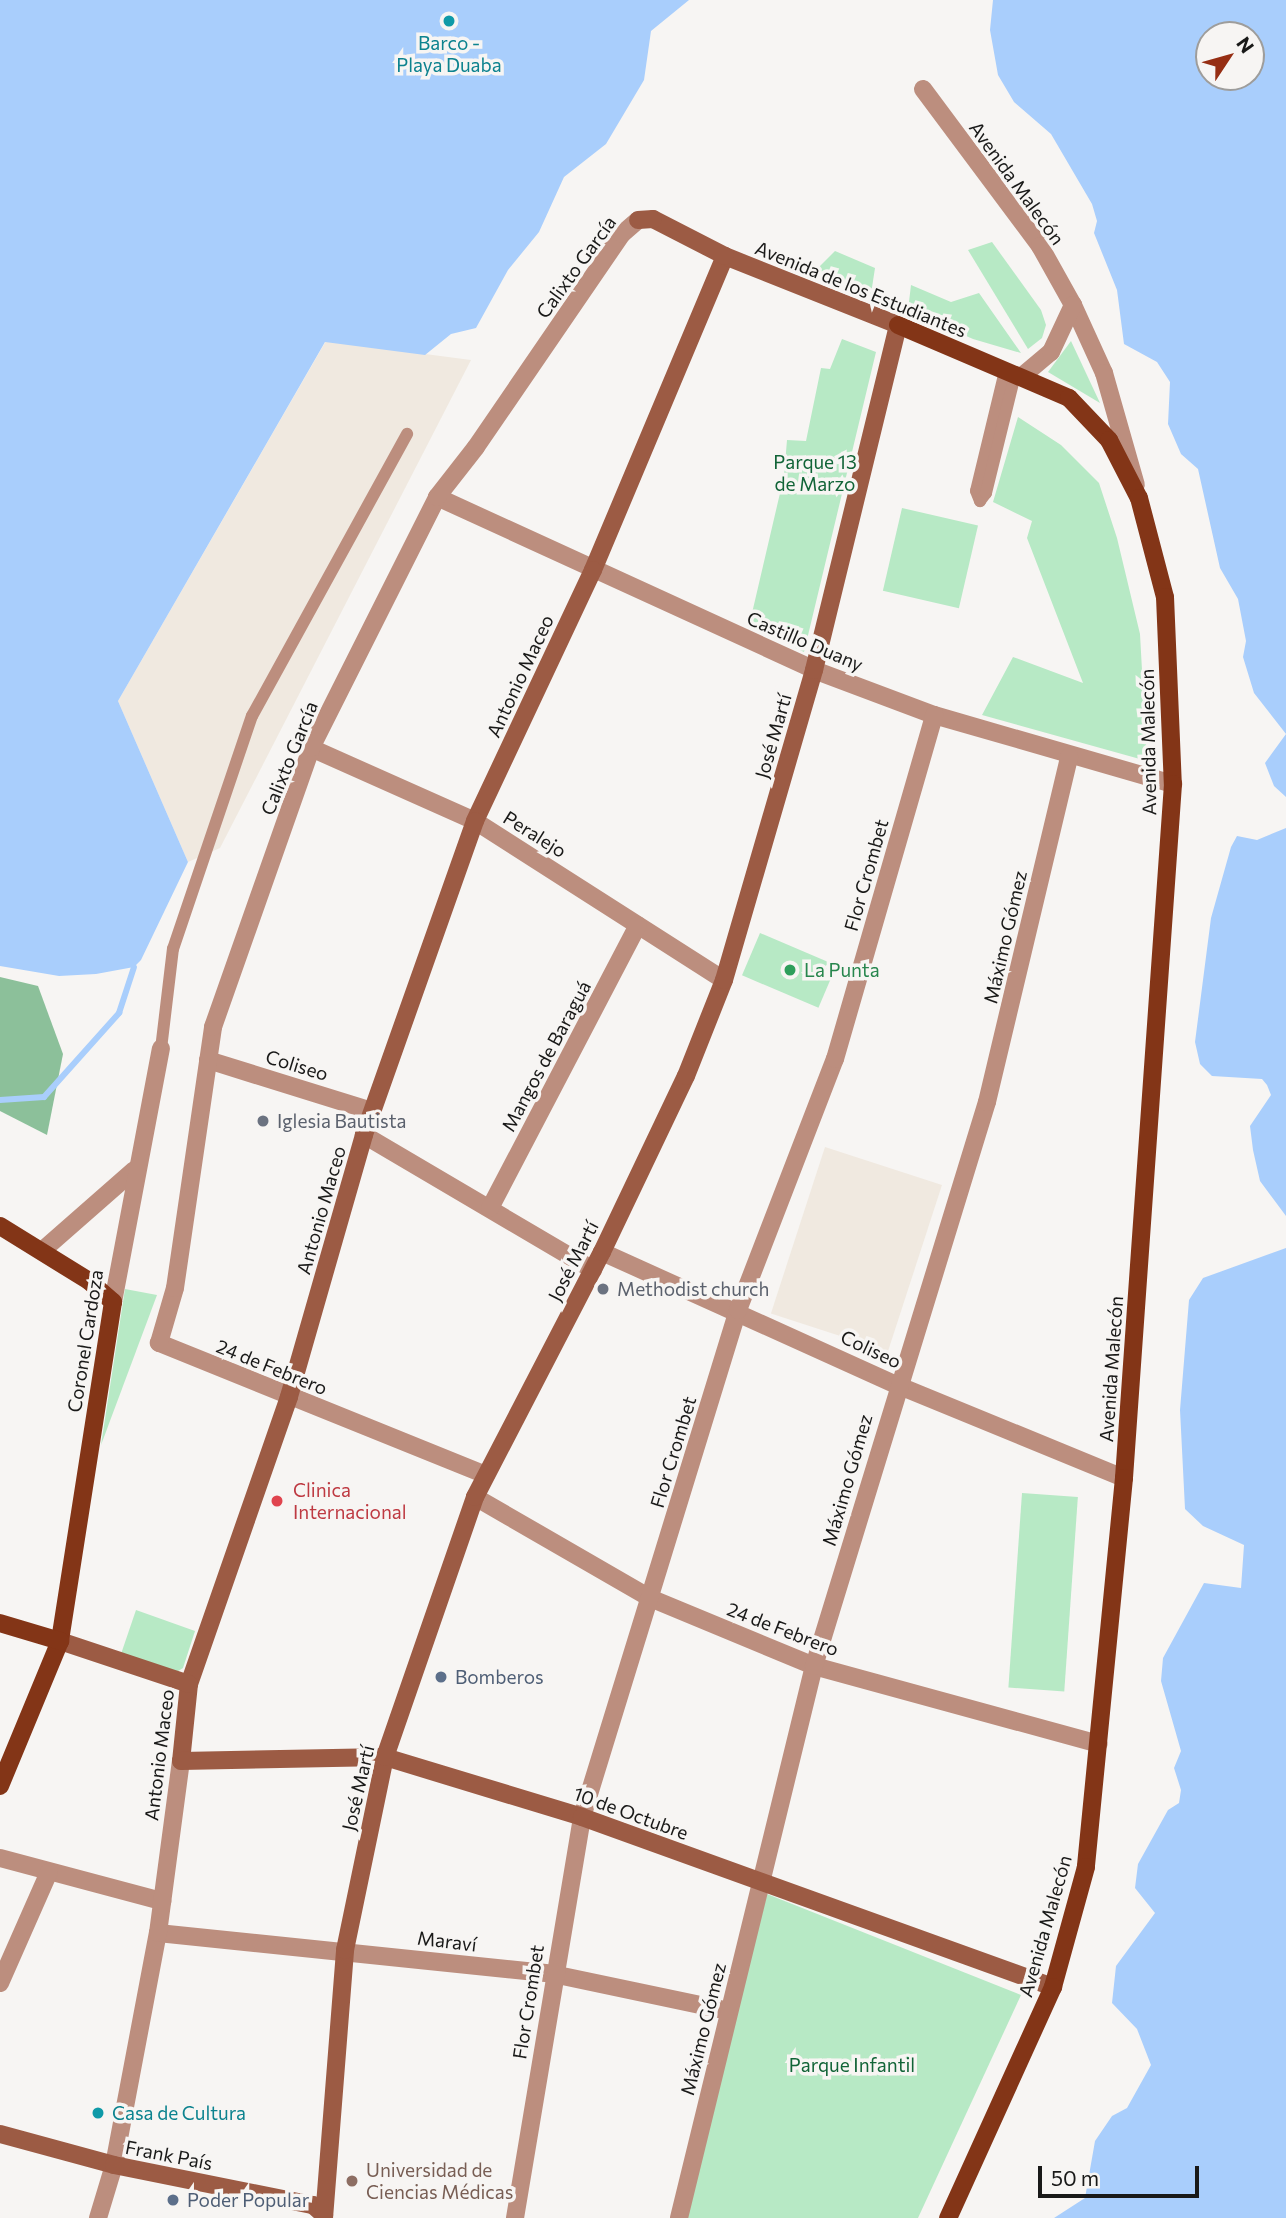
<!DOCTYPE html>
<html>
<head>
<meta charset="utf-8">
<style>
  body { margin:0 }
  #map { position:relative; width:1286px; height:2218px; overflow:hidden; background:#f7f5f3; font-family:Commissioner,sans-serif }
  div>[style] { position:absolute }
  .built>* { inset:0; background:#f0e9e0; transform-origin:0 0 }
  .green>* { inset:0; background:#b7e9c5; transform-origin:0 0 }
  .forest>* { inset:0; background:#8cc09a }
  .water>* { inset:0; background:#a9cefc }
  .stream>* { height:6px; margin:-3px; padding:0 3px; transform-origin:3px; border-radius:3px; background:#a9cefc }
  .lane>* { height:12px; margin:-6px; padding:0 6px; transform-origin:6px; border-radius:6px; background:#bc8e7e }
  .street>* { height:18px; margin:-9px; padding:0 9px; transform-origin:9px; border-radius:9px; background:#bc8e7e }
  .secondary>* { height:18px; margin:-9px; padding:0 9px; transform-origin:9px; border-radius:9px; background:#9c5b44 }
  .primary>* { height:18px; margin:-9px; padding:0 9px; transform-origin:9px; border-radius:9px; background:#833517 }
  .dots>* { width:19px; height:19px; translate:-50% -50%; box-sizing:border-box; border:4px solid #f7f5f3; border-radius:50% }
  span { translate:-50% -50%; white-space:nowrap; text-align:center; line-height:1.15; -webkit-text-stroke:7px #f7f5f3; paint-order:stroke }
  .culture-label { font-size:19px; color:#0d838f }
  .left { translate:0 -50%; text-align:left }
  .street-label { font-size:19px; color:#191918 }
  .park-label { font-size:19px; color:#116437 }
  .leisure-label { font-size:19px; color:#27864d }
  .worship-label { font-size:19px; color:#5b616d }
  .health-label { font-size:19px; color:#be3a42 }
  .service-label { font-size:19px; color:#4e5e75 }
  .education-label { font-size:19px; color:#785e54 }
  .north { position:absolute; left:1195px; top:21px; width:70px; height:70px; box-sizing:border-box; background:#f7f5f3; border:2px solid #9e9d9b; border-radius:50%; rotate:54deg; font-size:19px; font-weight:700; line-height:28px; text-align:center; color:#191918 }
  .north::after { content:''; display:block; margin:auto; width:24px; height:32px; background:#962e13; clip-path:polygon(50% 0,100% 100%,50% 72%,0 100%) }
  .scale { position:absolute; left:1038px; top:2166px; width:161px; height:32px; box-sizing:border-box; border:4px solid #191918; border-top:0; padding-left:9px; font-size:21px; line-height:24px; white-space:nowrap; color:#191918; -webkit-text-stroke:5px #f7f5f3; paint-order:stroke }
</style>
</head>
<body>
<div id="map">
  <div class="built">
    <i style="clip-path:polygon(326px 341px,471px 360px,220px 848px,188px 862px,118px 701px)"></i>
    <i style="left:825px;top:1147px;width:123px;height:175px;rotate:18deg"></i>
  </div>
  <div class="green">
    <i style="clip-path:polygon(992px 242px,1041px 310px,1046px 325px,1042px 338px,1028px 349px,968px 250px)"></i>
    <i style="clip-path:polygon(835px 251px,875px 268px,871px 294px,816px 270px)"></i>
    <i style="clip-path:polygon(911px 285px,951px 302px,979px 293px,1021px 353px,973px 339px,908px 310px)"></i>
    <i style="clip-path:polygon(842px 339px,876px 352px,804px 652px,749px 626px,784px 476px,787px 440px,806px 441px,821px 368px,830px 369px)"></i>
    <i style="clip-path:polygon(1071px 341px,1100px 403px,1048px 372px)"></i>
    <i style="clip-path:polygon(1018px 417px,1061px 445px,1099px 483px,1117px 538px,1140px 634px,1147px 761px,982px 715px,1013px 657px,1083px 683px,1027px 538px,1032px 521px,993px 502px)"></i>
    <i style="left:902px;top:508px;width:78px;height:85px;rotate:13deg"></i>
    <i style="left:760px;top:933px;width:83px;height:46px;rotate:23deg"></i>
    <i style="clip-path:polygon(125px 1289px,157px 1295px,101px 1445px)"></i>
    <i style="left:1022px;top:1493px;width:56px;height:195px;rotate:4deg"></i>
    <i style="clip-path:polygon(136px 1610px,195px 1631px,183px 1668px,175px 1673px,121px 1654px)"></i>
    <i style="clip-path:polygon(767px 1894px,1021px 1995px,918px 2218px,685px 2218px)"></i>
  </div>
  <div class="forest">
    <i style="clip-path:polygon(0 977px,38px 986px,63px 1054px,47px 1135px,0 1111px)"></i>
  </div>
  <div class="water">
    <i style="clip-path:polygon(0 0,689px 0,651px 31px,644px 80px,606px 144px,564px 177px,539px 232px,508px 270px,476px 328px,451px 334px,425px 355px,325px 342px,118px 701px,188px 862px,141px 960px,134px 967px,96px 974px,59px 976px,0 966px)"></i>
    <i style="clip-path:polygon(evenodd,993px 0,1286px 0,1286px 797px,1274px 786px,1265px 763px,1286px 734px,1254px 693px,1243px 657px,1246px 641px,1238px 599px,1220px 568px,1198px 469px,1181px 454px,1168px 424px,1170px 382px,1157px 362px,1124px 344px,1117px 290px,1094px 233px,1097px 221px,1092px 204px,1051px 134px,1014px 102px,998px 75px,990px 30px,993px 0,1209px 35px,1251px 35px,1251px 77px,1209px 77px,1209px 35px)"></i>
    <i style="clip-path:polygon(1286px 828px,1286px 1216px,1260px 1181px,1253px 1150px,1250px 1126px,1271px 1095px,1267px 1085px,1262px 1079px,1212px 1076px,1200px 1064px,1195px 1042px,1211px 918px,1231px 847px,1237px 836px,1257px 840px)"></i>
    <i style="clip-path:polygon(1286px 1248px,1286px 2218px,1054px 2218px,1085px 2198px,1095px 2141px,1112px 2116px,1127px 2108px,1151px 2065px,1137px 2029px,1112px 2003px,1116px 1966px,1155px 1913px,1135px 1888px,1138px 1864px,1168px 1810px,1179px 1803px,1181px 1790px,1174px 1768px,1181px 1751px,1161px 1681px,1163px 1658px,1204px 1583px,1241px 1588px,1244px 1545px,1203px 1526px,1185px 1509px,1180px 1410px,1189px 1300px,1203px 1278px)"></i>
  </div>
  <div class="stream">
    <i style="left:0;top:1100px;width:44px;rotate:-3.9deg"></i>
    <i style="left:44px;top:1097px;width:113px;rotate:-48.2deg"></i>
    <i style="left:119px;top:1013px;width:48px;rotate:-71.9deg"></i>
  </div>
  <div class="lane">
    <i style="left:1005px;top:371px;width:123px;rotate:103.6deg"></i>
    <i style="left:976px;top:491px;width:11px;rotate:68deg"></i>
    <i style="left:980px;top:501px;width:10px;rotate:-53deg"></i>
    <i style="left:986px;top:493px;width:122px;rotate:-76.2deg"></i>
    <i style="left:161px;top:1049px;width:101px;rotate:-83.2deg"></i>
    <i style="left:173px;top:949px;width:246px;rotate:-71.3deg"></i>
    <i style="left:252px;top:716px;width:322px;rotate:-61.2deg"></i>
  </div>
  <div class="street">
    <i style="left:923px;top:89px;width:196px;rotate:53.3deg"></i>
    <i style="left:1040px;top:246px;width:68px;rotate:60.8deg"></i>
    <i style="left:1073px;top:305px;width:75px;rotate:65.5deg"></i>
    <i style="left:1104px;top:373px;width:116px;rotate:74.1deg"></i>
    <i style="left:1021px;top:377px;width:39px;rotate:-40deg"></i>
    <i style="left:1051px;top:352px;width:52px;rotate:-64.9deg"></i>
    <i style="left:437px;top:497px;width:415px;rotate:24.6deg"></i>
    <i style="left:814px;top:670px;width:128px;rotate:20.6deg"></i>
    <i style="left:934px;top:715px;width:249px;rotate:16.1deg"></i>
    <i style="left:311px;top:748px;width:180px;rotate:24deg"></i>
    <i style="left:475px;top:821px;width:295px;rotate:32.6deg"></i>
    <i style="left:208px;top:1060px;width:172px;rotate:17.3deg"></i>
    <i style="left:364px;top:1135px;width:266px;rotate:30.5deg"></i>
    <i style="left:490px;top:1208px;width:319px;rotate:-62.4deg"></i>
    <i style="left:43px;top:1250px;width:121px;rotate:-41.3deg"></i>
    <i style="left:602px;top:1252px;width:324px;rotate:24.3deg"></i>
    <i style="left:897px;top:1385px;width:245px;rotate:22.3deg"></i>
    <i style="left:113px;top:1302px;width:258px;rotate:-79.3deg"></i>
    <i style="left:486px;top:1475px;width:353px;rotate:-158deg"></i>
    <i style="left:159px;top:1343px;width:57px;rotate:-73.8deg"></i>
    <i style="left:175px;top:1288px;width:264px;rotate:-81.7deg"></i>
    <i style="left:213px;top:1027px;width:296px;rotate:-70.6deg"></i>
    <i style="left:311px;top:748px;width:281px;rotate:-63.3deg"></i>
    <i style="left:437px;top:497px;width:63px;rotate:-52deg"></i>
    <i style="left:476px;top:447px;width:258px;rotate:-55.6deg"></i>
    <i style="left:622px;top:234px;width:21px;rotate:-41deg"></i>
    <i style="left:475px;top:1497px;width:202px;rotate:30deg"></i>
    <i style="left:650px;top:1598px;width:178px;rotate:22.5deg"></i>
    <i style="left:814px;top:1666px;width:295px;rotate:15.3deg"></i>
    <i style="left:0;top:1858px;width:168px;rotate:14.9deg"></i>
    <i style="left:158px;top:1933px;width:397px;rotate:5.9deg"></i>
    <i style="left:553px;top:1974px;width:179px;rotate:11.9deg"></i>
    <i style="left:0;top:1983px;width:121px;rotate:-66.2deg"></i>
    <i style="left:98px;top:2218px;width:55px;rotate:-73.2deg"></i>
    <i style="left:114px;top:2165px;width:236px;rotate:-79.3deg"></i>
    <i style="left:158px;top:1933px;width:174px;rotate:-82.4deg"></i>
    <i style="left:515px;top:2218px;width:407px;rotate:-80.5deg"></i>
    <i style="left:582px;top:1817px;width:530px;rotate:-72.9deg"></i>
    <i style="left:738px;top:1310px;width:269px;rotate:-68.9deg"></i>
    <i style="left:835px;top:1059px;width:358px;rotate:-73.9deg"></i>
    <i style="left:679px;top:2218px;width:568px;rotate:-76.26deg"></i>
    <i style="left:814px;top:1666px;width:590px;rotate:-72.95deg"></i>
    <i style="left:987px;top:1102px;width:355px;rotate:-76.6deg"></i>
  </div>
  <div class="secondary">
    <i style="left:725px;top:256px;width:341px;rotate:112.8deg"></i>
    <i style="left:593px;top:570px;width:277px;rotate:115.2deg"></i>
    <i style="left:475px;top:821px;width:333px;rotate:109.5deg"></i>
    <i style="left:364px;top:1135px;width:273px;rotate:106deg"></i>
    <i style="left:289px;top:1397px;width:304px;rotate:109.2deg"></i>
    <i style="left:189px;top:1684px;width:77px;rotate:95.9deg"></i>
    <i style="left:181px;top:1761px;width:204px;rotate:-1.1deg"></i>
    <i style="left:385px;top:1757px;width:206px;rotate:16.9deg"></i>
    <i style="left:582px;top:1817px;width:501px;rotate:19.85deg"></i>
    <i style="left:60px;top:1641px;width:136px;rotate:18.4deg"></i>
    <i style="left:0;top:2134px;width:118px;rotate:15.2deg"></i>
    <i style="left:114px;top:2165px;width:203px;rotate:11.4deg"></i>
    <i style="left:313px;top:2205px;width:15px;rotate:42deg"></i>
    <i style="left:324px;top:2218px;width:269px;rotate:-85.5deg"></i>
    <i style="left:345px;top:1950px;width:197px;rotate:-78.3deg"></i>
    <i style="left:385px;top:1757px;width:275px;rotate:-70.9deg"></i>
    <i style="left:475px;top:1497px;width:276px;rotate:-62.6deg"></i>
    <i style="left:602px;top:1252px;width:195px;rotate:-64.5deg"></i>
    <i style="left:686px;top:1076px;width:103px;rotate:-68.4deg"></i>
    <i style="left:724px;top:980px;width:323px;rotate:-73.8deg"></i>
    <i style="left:814px;top:670px;width:355px;rotate:-76.3deg"></i>
    <i style="left:898px;top:325px;width:186px;rotate:-158.3deg"></i>
    <i style="left:725px;top:256px;width:81px;rotate:-152.8deg"></i>
    <i style="left:653px;top:219px;width:15px;rotate:176deg"></i>
  </div>
  <div class="primary">
    <i style="left:898px;top:325px;width:186px;rotate:23.1deg"></i>
    <i style="left:1069px;top:398px;width:58px;rotate:46.4deg"></i>
    <i style="left:1109px;top:440px;width:65px;rotate:62.7deg"></i>
    <i style="left:1139px;top:498px;width:102px;rotate:75.3deg"></i>
    <i style="left:1165px;top:597px;width:187px;rotate:87.6deg"></i>
    <i style="left:1173px;top:784px;width:696px;rotate:94.04deg"></i>
    <i style="left:1124px;top:1478px;width:391px;rotate:95.6deg"></i>
    <i style="left:1086px;top:1867px;width:124px;rotate:105.4deg"></i>
    <i style="left:1053px;top:1987px;width:254px;rotate:114.4deg"></i>
    <i style="left:0;top:1226px;width:105px;rotate:31.7deg"></i>
    <i style="left:89px;top:1281px;width:32px;rotate:41deg"></i>
    <i style="left:113px;top:1302px;width:343px;rotate:98.9deg"></i>
    <i style="left:60px;top:1641px;width:157px;rotate:112.5deg"></i>
    <i style="left:0;top:1623px;width:63px;rotate:16.7deg"></i>
  </div>
  <div class="dots">
    <i style="left:449px;top:21px;background:#0f9aa8"></i>
    <i style="left:790px;top:970px;background:#2e9e5b"></i>
    <i style="left:263px;top:1121px;background:#6b7280"></i>
    <i style="left:603px;top:1289px;background:#6b7280"></i>
    <i style="left:277px;top:1501px;background:#e0444e"></i>
    <i style="left:441px;top:1677px;background:#5c6f8a"></i>
    <i style="left:98px;top:2113px;background:#0f9aa8"></i>
    <i style="left:352px;top:2181px;background:#8d6e63"></i>
    <i style="left:173px;top:2200px;background:#5c6f8a"></i>
  </div>
  <div class="culture-label">
    <span style="left:449px;top:54px">Barco -<br>Playa Duaba</span>
    <span class="left" style="left:112px;top:2113px">Casa de Cultura</span>
  </div>
  <div class="street-label">
    <span style="left:1017px;top:183px;rotate:54deg">Avenida Malecón</span>
    <span style="left:576px;top:267px;rotate:-54deg">Calixto García</span>
    <span style="left:861px;top:289px;rotate:22deg">Avenida de los Estudiantes</span>
    <span style="left:805px;top:641px;rotate:23deg">Castillo Duany</span>
    <span style="left:520px;top:676px;rotate:-65deg">Antonio Maceo</span>
    <span style="left:773px;top:736px;rotate:-74deg">José Martí</span>
    <span style="left:1148px;top:742px;rotate:-91deg">Avenida Malecón</span>
    <span style="left:289px;top:758px;rotate:-68deg">Calixto García</span>
    <span style="left:535px;top:834px;rotate:32deg">Peralejo</span>
    <span style="left:866px;top:875px;rotate:-74deg">Flor Crombet</span>
    <span style="left:1005px;top:937px;rotate:-77deg">Máximo Gómez</span>
    <span style="left:546px;top:1056px;rotate:-62deg">Mangos de Baraguá</span>
    <span style="left:297px;top:1065px;rotate:17deg">Coliseo</span>
    <span style="left:321px;top:1210px;rotate:-74deg">Antonio Maceo</span>
    <span style="left:573px;top:1261px;rotate:-63deg">José Martí</span>
    <span style="left:85px;top:1341px;rotate:-81deg">Coronel Cardoza</span>
    <span style="left:871px;top:1349px;rotate:25deg">Coliseo</span>
    <span style="left:272px;top:1367px;rotate:22deg">24 de Febrero</span>
    <span style="left:1111px;top:1369px;rotate:-86deg">Avenida Malecón</span>
    <span style="left:673px;top:1452px;rotate:-73deg">Flor Crombet</span>
    <span style="left:847px;top:1480px;rotate:-74deg">Máximo Gómez</span>
    <span style="left:783px;top:1629px;rotate:21deg">24 de Febrero</span>
    <span style="left:159px;top:1755px;rotate:-83deg">Antonio Maceo</span>
    <span style="left:358px;top:1788px;rotate:-77deg">José Martí</span>
    <span style="left:631px;top:1813px;rotate:20deg">10 de Octubre</span>
    <span style="left:1045px;top:1926px;rotate:-74deg">Avenida Malecón</span>
    <span style="left:447px;top:1941px;rotate:7deg">Maraví</span>
    <span style="left:528px;top:2002px;rotate:-81deg">Flor Crombet</span>
    <span style="left:703px;top:2029px;rotate:-76deg">Máximo Gómez</span>
    <span style="left:169px;top:2155px;rotate:11deg">Frank País</span>
  </div>
  <div class="park-label">
    <span style="left:815px;top:473px">Parque 13<br>de Marzo</span>
    <span style="left:852px;top:2065px">Parque Infantil</span>
  </div>
  <div class="leisure-label">
    <span class="left" style="left:804px;top:970px">La Punta</span>
  </div>
  <div class="worship-label">
    <span class="left" style="left:277px;top:1121px">Iglesia Bautista</span>
    <span class="left" style="left:617px;top:1289px">Methodist church</span>
  </div>
  <div class="health-label">
    <span class="left" style="left:293px;top:1501px">Clinica<br>Internacional</span>
  </div>
  <div class="service-label">
    <span class="left" style="left:455px;top:1677px">Bomberos</span>
    <span class="left" style="left:187px;top:2200px">Poder Popular</span>
  </div>
  <div class="education-label">
    <span class="left" style="left:366px;top:2181px">Universidad de<br>Ciencias Médicas</span>
  </div>
  <div class="north">N</div>
  <div class="scale">50 m</div>
</div>
</body>
</html>
